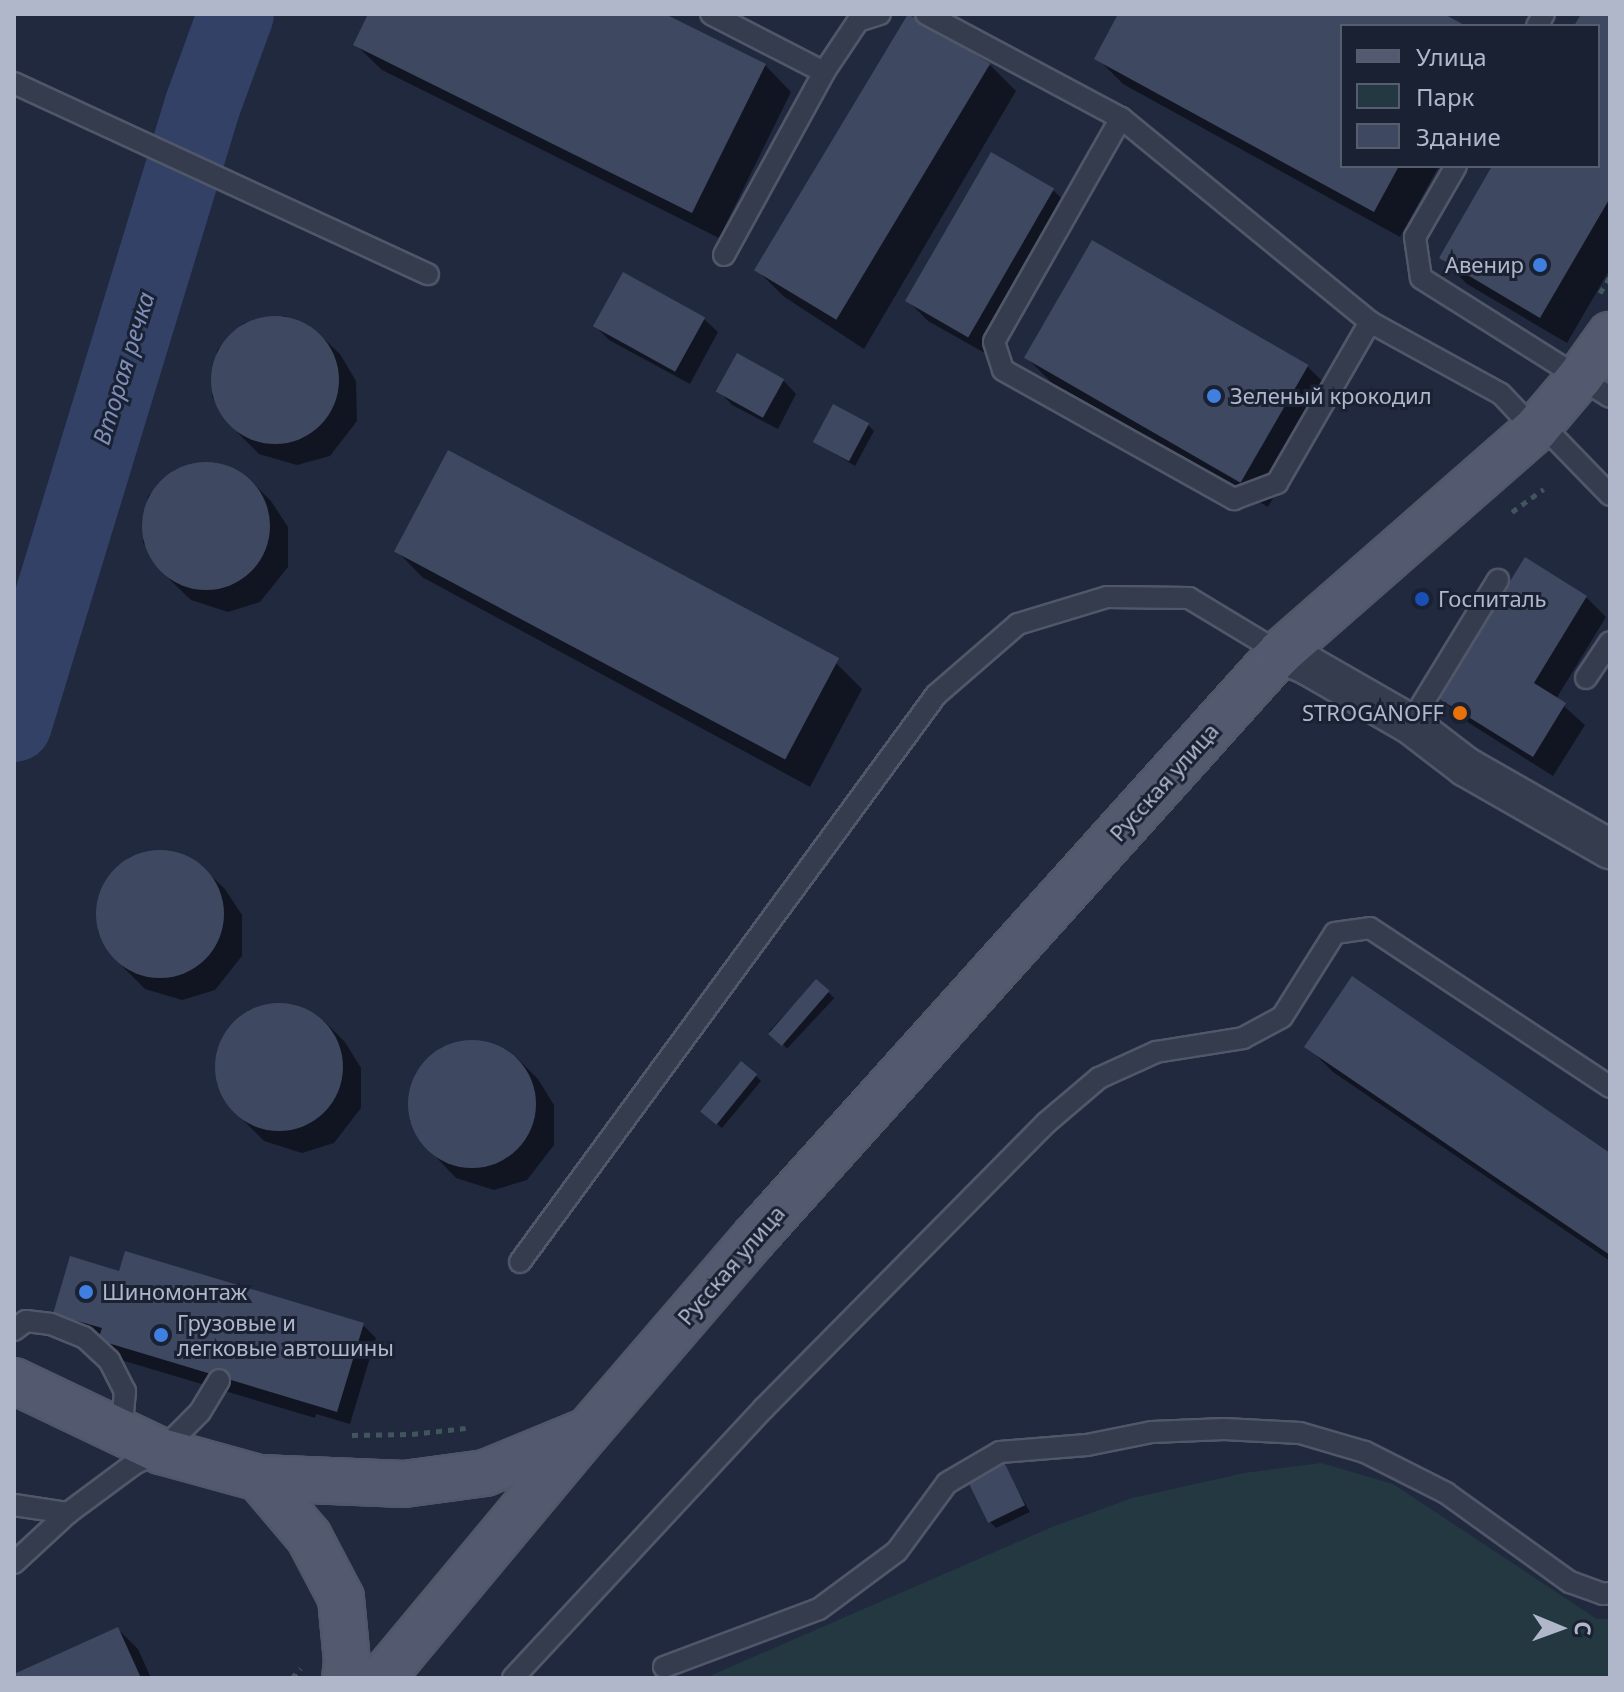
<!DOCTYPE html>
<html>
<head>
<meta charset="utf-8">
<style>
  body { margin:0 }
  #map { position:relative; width:1624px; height:1692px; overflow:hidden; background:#21293f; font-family:"Noto Sans",sans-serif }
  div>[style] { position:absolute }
  .green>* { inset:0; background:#233840 }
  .shadow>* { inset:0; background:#0007; transform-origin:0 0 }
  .river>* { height:76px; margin:-38px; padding:0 38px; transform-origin:38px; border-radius:38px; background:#334167 }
  .building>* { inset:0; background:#3f4861; transform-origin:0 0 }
  .round { border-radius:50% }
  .path>* { height:5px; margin-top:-2.5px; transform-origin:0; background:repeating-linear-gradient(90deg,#41555d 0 6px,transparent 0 12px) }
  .roads { filter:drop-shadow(2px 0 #505769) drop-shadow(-2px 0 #505769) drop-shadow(0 2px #505769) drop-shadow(0 -2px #505769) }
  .lane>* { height:20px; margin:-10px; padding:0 10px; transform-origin:10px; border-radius:10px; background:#353c4e }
  .street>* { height:38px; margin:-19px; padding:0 19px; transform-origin:19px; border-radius:19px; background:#353c4e }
  .primary>* { height:44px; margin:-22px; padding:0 22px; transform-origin:22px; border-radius:22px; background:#535a6f }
  .dots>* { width:22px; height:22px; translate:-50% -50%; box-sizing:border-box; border:4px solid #1a2133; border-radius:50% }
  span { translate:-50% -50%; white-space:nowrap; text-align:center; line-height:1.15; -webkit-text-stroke:6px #1a2133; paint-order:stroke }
  .poi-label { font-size:22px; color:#b1b7ca }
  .right { translate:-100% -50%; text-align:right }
  .left { translate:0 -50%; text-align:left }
  .street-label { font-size:22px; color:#b1b7ca }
  .water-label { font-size:24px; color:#7d8eb8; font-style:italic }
  .frame { position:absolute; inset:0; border:16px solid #b1b7ca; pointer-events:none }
  .legend { position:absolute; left:1340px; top:24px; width:260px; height:144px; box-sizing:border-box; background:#1a2133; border:2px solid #565d6f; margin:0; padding:10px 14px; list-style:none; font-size:24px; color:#b1b7ca }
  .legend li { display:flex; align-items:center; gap:16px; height:40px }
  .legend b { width:40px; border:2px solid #565d6f }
  .north { position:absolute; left:1520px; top:1588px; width:80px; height:80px; -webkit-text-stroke:6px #1a2133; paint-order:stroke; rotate:91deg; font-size:22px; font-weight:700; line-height:32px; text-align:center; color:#b1b7ca }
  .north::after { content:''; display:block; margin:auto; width:28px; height:36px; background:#b1b7ca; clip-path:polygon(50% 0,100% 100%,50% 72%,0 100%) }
</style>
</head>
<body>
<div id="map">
  <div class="green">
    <i style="clip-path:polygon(1321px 1463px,1393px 1484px,1597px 1619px,1610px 1619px,1610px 1678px,705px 1678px,1052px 1527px,1132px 1498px,1244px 1473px)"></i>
  </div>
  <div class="shadow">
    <i style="clip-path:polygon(370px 14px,661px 14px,765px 65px,791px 92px,719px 238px,382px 70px,355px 44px)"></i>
    <i style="clip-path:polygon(1121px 14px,1440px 14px,1462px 26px,1342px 26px,1342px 166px,1439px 166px,1400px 237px,1123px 84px,1097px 58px)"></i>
    <i style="clip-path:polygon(1583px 14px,1610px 14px,1610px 269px,1567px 343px,1467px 284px,1441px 258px,1495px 166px,1598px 166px,1598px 26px,1576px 26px)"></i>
    <i style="clip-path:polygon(990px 65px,1016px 91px,864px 349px,783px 296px,757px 270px)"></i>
    <i style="clip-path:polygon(1052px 189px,1072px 209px,990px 356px,928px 321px,908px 301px)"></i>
    <i style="clip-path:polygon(624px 275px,704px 319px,718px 332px,690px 384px,609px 340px,596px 327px)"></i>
    <i style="clip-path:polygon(285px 316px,319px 334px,340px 354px,356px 381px,357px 421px,330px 456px,297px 465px,259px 454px,238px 433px,212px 397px,217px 350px,244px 323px)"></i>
    <i style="clip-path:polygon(1027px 358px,1307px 366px,1333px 392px,1268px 507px,1053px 384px)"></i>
    <i style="clip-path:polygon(783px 380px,796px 394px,778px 429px,732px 405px,719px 391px)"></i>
    <i style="clip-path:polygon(868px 425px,874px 431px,855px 466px,815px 442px)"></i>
    <i style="clip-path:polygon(449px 452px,836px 663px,862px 689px,810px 787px,422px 577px,396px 550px)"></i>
    <i style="clip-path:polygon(216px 463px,250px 480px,271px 501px,288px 527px,288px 567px,260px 602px,228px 612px,191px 600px,170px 580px,143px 543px,148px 496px,176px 469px)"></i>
    <i style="clip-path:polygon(1586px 597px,1606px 617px,1556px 699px,1585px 725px,1553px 776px,1461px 718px,1441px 698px)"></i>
    <i style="clip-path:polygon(170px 851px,204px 869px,225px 889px,242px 915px,242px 956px,215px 990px,182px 1000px,145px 989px,124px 968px,98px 932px,103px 885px,130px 857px)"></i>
    <i style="left:816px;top:981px;width:25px;height:69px;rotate:43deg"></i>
    <i style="clip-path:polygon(289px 1004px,324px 1021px,345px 1042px,361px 1068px,361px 1108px,334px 1143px,302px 1153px,264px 1141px,243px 1120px,217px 1084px,222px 1037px,249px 1010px)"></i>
    <i style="clip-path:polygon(482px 1041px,517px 1058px,538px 1079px,554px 1105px,554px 1145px,527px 1180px,494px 1190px,456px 1178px,436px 1157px,410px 1121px,415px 1074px,442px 1047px)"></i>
    <i style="clip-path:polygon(1307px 1046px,1610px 1155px,1610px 1261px,1333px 1072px)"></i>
    <i style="clip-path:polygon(755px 1075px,761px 1081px,722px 1128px,707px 1116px)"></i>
    <i style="clip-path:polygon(120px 1275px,363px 1325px,376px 1338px,350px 1424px,316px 1414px,315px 1418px,121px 1360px,101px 1340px,102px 1336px,68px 1326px,55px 1313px)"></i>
    <i style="clip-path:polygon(1003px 1464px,1030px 1512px,996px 1528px,990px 1522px)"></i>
    <i style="clip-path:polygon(118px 1629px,138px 1649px,151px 1678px,14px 1678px)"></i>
  </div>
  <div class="river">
    <i style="left:14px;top:724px;width:648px;rotate:-73.05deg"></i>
    <i style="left:203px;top:104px;width:96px;rotate:-69.9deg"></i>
  </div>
  <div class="building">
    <i style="clip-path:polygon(368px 14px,665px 14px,766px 64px,692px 213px,353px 45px)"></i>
    <i style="left:908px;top:14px;width:96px;height:299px;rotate:31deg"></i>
    <i style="clip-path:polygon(1118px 14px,1444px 14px,1466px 26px,1342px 26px,1342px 166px,1399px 166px,1374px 212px,1094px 59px)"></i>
    <i style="clip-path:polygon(1581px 14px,1610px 14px,1610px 198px,1540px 318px,1439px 258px,1492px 166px,1598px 166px,1598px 26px,1574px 26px)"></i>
    <i style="left:991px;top:152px;width:73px;height:172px;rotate:30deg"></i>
    <i style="left:1092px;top:240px;width:250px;height:136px;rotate:30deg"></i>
    <i style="left:623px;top:272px;width:94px;height:62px;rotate:29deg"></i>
    <i class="round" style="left:211px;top:316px;width:128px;height:128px"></i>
    <i style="left:737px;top:353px;width:54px;height:44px;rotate:29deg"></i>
    <i style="left:833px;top:404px;width:41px;height:43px;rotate:28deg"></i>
    <i style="left:448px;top:450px;width:443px;height:115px;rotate:28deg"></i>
    <i class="round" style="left:142px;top:462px;width:128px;height:128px"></i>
    <i style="clip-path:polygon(1525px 557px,1587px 596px,1534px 683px,1566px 703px,1533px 757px,1438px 698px)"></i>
    <i class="round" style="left:96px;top:850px;width:128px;height:128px"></i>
    <i style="clip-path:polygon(1352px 976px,1610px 1153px,1610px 1255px,1304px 1047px)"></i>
    <i style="left:816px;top:979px;width:18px;height:73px;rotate:41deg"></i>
    <i class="round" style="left:215px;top:1003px;width:128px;height:128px"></i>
    <i class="round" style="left:408px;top:1040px;width:128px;height:128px"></i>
    <i style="left:741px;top:1061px;width:21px;height:65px;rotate:39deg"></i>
    <i style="clip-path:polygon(125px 1251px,364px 1323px,337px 1412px,98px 1340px,102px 1328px,53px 1314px,70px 1256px,119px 1271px)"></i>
    <i style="left:1004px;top:1462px;width:48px;height:41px;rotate:64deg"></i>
    <i style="clip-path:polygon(118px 1627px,141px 1678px,14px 1678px,14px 1674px)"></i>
  </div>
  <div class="path">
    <i style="left:1600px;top:293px;width:19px;rotate:-58deg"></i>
    <i style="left:1512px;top:512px;width:39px;rotate:-36deg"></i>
    <i style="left:352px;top:1435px;width:60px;rotate:-1deg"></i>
    <i style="left:412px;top:1434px;width:54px;rotate:-6.3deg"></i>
    <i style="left:292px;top:1678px;width:13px;rotate:-48deg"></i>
  </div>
  <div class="roads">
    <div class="lane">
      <i style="left:711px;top:14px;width:127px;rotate:27.2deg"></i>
      <i style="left:824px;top:72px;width:61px;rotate:-56.3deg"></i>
      <i style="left:858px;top:21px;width:23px;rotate:-18deg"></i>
      <i style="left:926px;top:14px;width:221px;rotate:28.1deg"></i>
      <i style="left:1121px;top:118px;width:322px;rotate:39.3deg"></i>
      <i style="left:1370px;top:322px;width:149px;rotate:28.8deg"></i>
      <i style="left:1501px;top:394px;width:50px;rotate:46.6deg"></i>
      <i style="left:1537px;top:26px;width:14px;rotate:-60deg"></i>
      <i style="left:14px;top:83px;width:456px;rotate:24.8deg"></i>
      <i style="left:1121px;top:118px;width:257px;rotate:119.6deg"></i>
      <i style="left:994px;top:342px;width:29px;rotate:72deg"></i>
      <i style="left:1003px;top:370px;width:265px;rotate:29.2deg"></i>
      <i style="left:1234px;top:499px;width:46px;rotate:-20.4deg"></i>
      <i style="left:1277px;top:483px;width:186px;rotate:-60deg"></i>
      <i style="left:1456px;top:166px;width:82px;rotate:120deg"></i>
      <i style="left:1415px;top:237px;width:41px;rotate:81.7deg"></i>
      <i style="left:1421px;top:278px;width:223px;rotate:32.2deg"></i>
      <i style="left:724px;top:255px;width:209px;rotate:-61.3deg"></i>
      <i style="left:1541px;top:424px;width:99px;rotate:45.8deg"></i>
      <i style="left:1586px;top:678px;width:43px;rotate:-56.3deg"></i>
      <i style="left:1410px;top:724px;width:169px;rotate:-58.6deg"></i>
      <i style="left:520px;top:1262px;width:703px;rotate:-53.73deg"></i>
      <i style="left:936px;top:695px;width:108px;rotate:-40.9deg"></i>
      <i style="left:1018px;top:624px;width:93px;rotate:-16.9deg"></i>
      <i style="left:1107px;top:597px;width:82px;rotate:0.7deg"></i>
      <i style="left:1189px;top:598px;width:106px;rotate:31.1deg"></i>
      <i style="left:14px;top:1330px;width:15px;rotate:-37deg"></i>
      <i style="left:26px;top:1321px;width:25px;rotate:7deg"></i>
      <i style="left:51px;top:1324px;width:35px;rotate:22deg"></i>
      <i style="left:84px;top:1337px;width:34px;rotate:43deg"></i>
      <i style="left:109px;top:1360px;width:35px;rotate:63deg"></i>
      <i style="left:125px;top:1391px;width:44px;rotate:95.2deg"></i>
      <i style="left:14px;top:1505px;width:55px;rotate:8.4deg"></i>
      <i style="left:14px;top:1563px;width:74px;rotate:-42.8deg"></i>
      <i style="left:68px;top:1513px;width:82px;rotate:-36.6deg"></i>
      <i style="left:134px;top:1464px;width:30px;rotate:-26deg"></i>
      <i style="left:161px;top:1451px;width:55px;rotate:-45deg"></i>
      <i style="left:200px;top:1412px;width:37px;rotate:-59deg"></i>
      <i style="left:664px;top:1667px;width:165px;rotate:-20.5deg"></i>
      <i style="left:819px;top:1609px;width:97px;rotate:-36.6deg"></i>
      <i style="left:897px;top:1551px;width:84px;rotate:-53.7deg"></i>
      <i style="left:947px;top:1483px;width:61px;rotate:-30.3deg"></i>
      <i style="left:1000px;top:1452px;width:87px;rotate:-4.6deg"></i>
      <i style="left:1087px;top:1445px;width:66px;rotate:-11.3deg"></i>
      <i style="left:1152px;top:1432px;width:72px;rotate:-2.4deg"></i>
      <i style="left:1224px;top:1429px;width:76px;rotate:3deg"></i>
      <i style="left:1300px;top:1433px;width:68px;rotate:16.3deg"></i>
      <i style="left:1365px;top:1452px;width:91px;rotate:26.8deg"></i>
      <i style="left:1446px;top:1493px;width:153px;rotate:35.7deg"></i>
      <i style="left:1570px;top:1582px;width:35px;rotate:20deg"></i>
      <i style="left:1603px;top:1594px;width:7px;rotate:-8deg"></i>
      <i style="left:513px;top:1678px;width:369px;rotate:-47.1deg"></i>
      <i style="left:764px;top:1408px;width:401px;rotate:-45.3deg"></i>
      <i style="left:1046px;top:1123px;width:70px;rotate:-40.3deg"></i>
      <i style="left:1099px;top:1078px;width:63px;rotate:-24.5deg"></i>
      <i style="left:1156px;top:1052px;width:88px;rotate:-9.1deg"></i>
      <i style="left:1243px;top:1038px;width:44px;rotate:-28.3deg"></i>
      <i style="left:1282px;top:1017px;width:99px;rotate:-57.8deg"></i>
      <i style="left:1335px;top:933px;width:35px;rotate:-8deg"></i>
      <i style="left:1370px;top:928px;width:288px;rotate:33.5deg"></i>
    </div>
    <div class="street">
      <i style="left:1280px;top:653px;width:32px;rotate:24deg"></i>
      <i style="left:1309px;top:666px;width:116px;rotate:29.9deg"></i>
      <i style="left:1410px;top:724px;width:71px;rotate:37.5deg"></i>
      <i style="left:1466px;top:767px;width:166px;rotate:29.7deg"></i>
    </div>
    <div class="primary">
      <i style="left:14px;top:1381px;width:163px;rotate:25.5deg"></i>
      <i style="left:161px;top:1451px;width:102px;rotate:15.4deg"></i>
      <i style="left:259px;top:1478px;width:145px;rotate:2.4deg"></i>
      <i style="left:404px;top:1484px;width:82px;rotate:-7.7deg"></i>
      <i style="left:485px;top:1473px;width:105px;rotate:-22.4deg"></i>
      <i style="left:259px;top:1478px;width:77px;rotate:49.7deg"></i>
      <i style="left:309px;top:1537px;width:69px;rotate:62.3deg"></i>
      <i style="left:341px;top:1598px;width:64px;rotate:84.6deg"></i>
      <i style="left:347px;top:1662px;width:16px;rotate:97deg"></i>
      <i style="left:382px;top:1678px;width:322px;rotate:-50.2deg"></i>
      <i style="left:588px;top:1431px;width:255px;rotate:-49.3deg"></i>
      <i style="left:754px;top:1238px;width:787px;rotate:-48.04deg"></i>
      <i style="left:1280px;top:653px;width:339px;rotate:-41.2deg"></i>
      <i style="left:1535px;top:430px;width:70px;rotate:-49.7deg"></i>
      <i style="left:1580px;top:377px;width:52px;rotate:-54.5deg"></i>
    </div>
  </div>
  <div class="dots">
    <i style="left:1540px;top:265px;background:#3f7fe0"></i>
    <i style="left:1214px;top:396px;background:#3f7fe0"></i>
    <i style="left:1422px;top:599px;background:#1a4fb4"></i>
    <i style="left:1460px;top:713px;background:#e8710a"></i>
    <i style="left:86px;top:1292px;background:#3f7fe0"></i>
    <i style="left:161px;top:1335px;background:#3f7fe0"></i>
  </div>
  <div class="poi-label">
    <span class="right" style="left:1524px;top:265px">Авенир</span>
    <span class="left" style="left:1230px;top:396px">Зеленый крокодил</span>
    <span class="left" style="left:1438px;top:599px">Госпиталь</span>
    <span class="right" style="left:1444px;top:713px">STROGANOFF</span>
    <span class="left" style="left:102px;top:1292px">Шиномонтаж</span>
    <span class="left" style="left:177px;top:1335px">Грузовые и<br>легковые автошины</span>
  </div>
  <div class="street-label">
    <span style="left:1164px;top:782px;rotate:-48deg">Русская улица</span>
    <span style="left:731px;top:1265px;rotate:-49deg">Русская улица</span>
  </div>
  <div class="water-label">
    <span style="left:123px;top:368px;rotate:-73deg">Вторая речка</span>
  </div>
  <div class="frame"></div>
  <ul class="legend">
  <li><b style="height:10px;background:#535a6f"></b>Улица</li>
  <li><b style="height:22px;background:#233840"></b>Парк</li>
  <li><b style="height:22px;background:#3f4861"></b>Здание</li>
  </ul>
  <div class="north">С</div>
</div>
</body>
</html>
